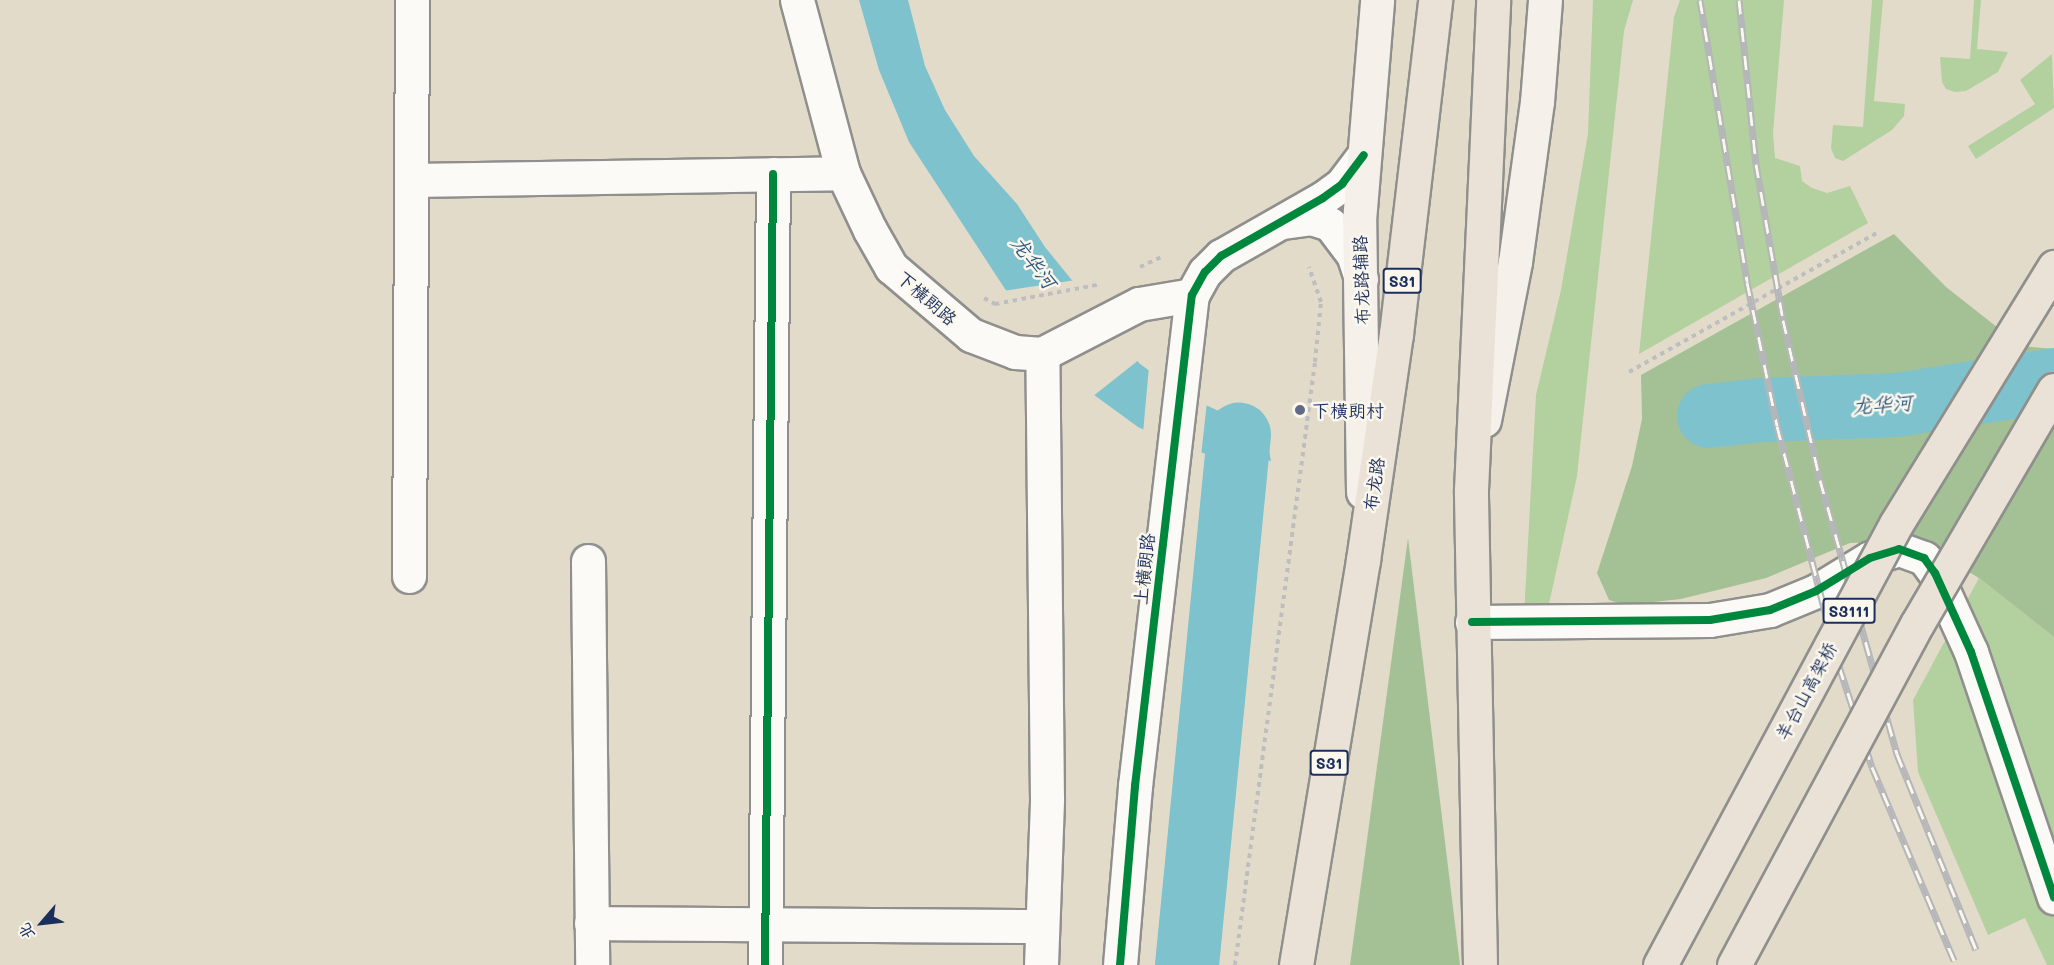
<!DOCTYPE html>
<html>
<head>
<meta charset="utf-8">
<style>
  body { margin:0 }
  #map { position:relative; width:2054px; height:965px; overflow:hidden; background:#e3dbc9; font-family:Mali,"LXGW WenKai TC",sans-serif }
  div>[style] { position:absolute }
  .green>* { inset:0; background:#b3d09f }
  .forest>* { inset:0; background:#a4c196 }
  .water>* { inset:0; background:#7dc2cd }
  .pier>* { inset:0; background:#e3dbc9 }
  .river>* { height:64px; margin:-32px; padding:0 32px; transform-origin:32px; border-radius:32px; background:#7dc2cd }
  .path>* { height:4px; margin-top:-2px; transform-origin:0; background:repeating-linear-gradient(90deg,#bebec0 0 4.5px,transparent 0 9px) }
  .roads { filter:drop-shadow(2px 0 #8f8f8d) drop-shadow(-2px 0 #8f8f8d) drop-shadow(0 2px #8f8f8d) drop-shadow(0 -2px #8f8f8d) }
  .minor>* { height:33px; margin:-16.5px; padding:0 16.5px; transform-origin:16.5px; border-radius:16.5px; background:#fbfaf7 }
  .tertiary>* { height:33px; margin:-16.5px; padding:0 16.5px; transform-origin:16.5px; border-radius:16.5px; background:#fbfaf7 }
  .secondary>* { height:33px; margin:-16.5px; padding:0 16.5px; transform-origin:16.5px; border-radius:16.5px; background:#f5f0e9 }
  .primary>* { height:33px; margin:-16.5px; padding:0 16.5px; transform-origin:16.5px; border-radius:16.5px; background:#eae2d6 }
  .rail>* { height:7px; margin-top:-3.5px; transform-origin:0; background:repeating-linear-gradient(90deg,#fbf7ec 0 14px,#b5b6b9 0 28px); box-sizing:border-box; border-block:2px solid #b5b6b9 }
  .bridges { filter:drop-shadow(2px 0 #8f8f8d) drop-shadow(-2px 0 #8f8f8d) drop-shadow(0 2px #8f8f8d) drop-shadow(0 -2px #8f8f8d) }
  .trunk-bridge>* { height:33px; margin:-16.5px; padding:0 16.5px; transform-origin:16.5px; border-radius:16.5px; background:#eae2d6 }
  .cycleway>* { height:8px; margin:-4px; padding:0 4px; transform-origin:4px; border-radius:4px; background:#00873e }
  .dots>* { width:16px; height:16px; translate:-50% -50%; box-sizing:border-box; border:3px solid #fbf7ec; border-radius:50% }
  span { translate:-50% -50%; white-space:nowrap; text-align:center; line-height:1.15; -webkit-text-stroke:5px #fbf7ec; paint-order:stroke }
  .shield-label span { padding:2px 4px; background:#fbf7ec; border:2px solid; border-radius:4px; -webkit-text-stroke-width:0 }
  .shield-label { font-size:16px; color:#1b2f5e; font-weight:700 }
  .street-label { font-size:18px; color:#1b2f5e }
  .poi-label { font-size:18px; color:#1b2f5e }
  .left { translate:0 -50%; text-align:left }
  .water-label { font-size:20px; color:#2b5880; font-style:italic }
  .north { position:absolute; left:12px; top:893px; width:60px; height:60px; -webkit-text-stroke:4px #fbf7ec; paint-order:stroke; rotate:242deg; font-size:16px; font-weight:700; line-height:24px; text-align:center; color:#1b2f5e }
  .north::after { content:''; display:block; margin:auto; width:21px; height:27px; background:#1b2f5e; clip-path:polygon(50% 0,100% 100%,50% 72%,0 100%) }
</style>
</head>
<body>
<div id="map">
  <div class="green">
    <i style="clip-path:polygon(1593px 0,1633px 0,1624px 31px,1577px 476px,1549px 604px,1539px 631px,1524px 616px,1536px 395px,1561px 290px,1588px 134px)"></i>
    <i style="clip-path:polygon(1680px 0,1784px 0,1773px 133px,1775px 158px,1800px 166px,1802px 181px,1812px 188px,1827px 193px,1850px 186px,1868px 223px,1639px 354px,1674px 17px)"></i>
    <i style="clip-path:polygon(1872px 0,1883px 0,1874px 101px,1905px 104px,1904px 116px,1892px 130px,1843px 161px,1835px 158px,1831px 148px,1833px 125px,1863px 127px)"></i>
    <i style="clip-path:polygon(1974px 0,1981px 0,1977px 49px,2008px 52px,1998px 72px,1966px 91px,1955px 92px,1946px 89px,1942px 82px,1940px 57px,1970px 59px)"></i>
    <i style="clip-path:polygon(2052px 54px,2054px 108px,1976px 159px,1968px 146px,2035px 104px,2020px 80px)"></i>
    <i style="clip-path:polygon(1979px 578px,2054px 637px,2054px 965px,2047px 965px,2025px 918px,1988px 935px,1918px 772px,1913px 700px)"></i>
  </div>
  <div class="forest">
    <i style="clip-path:polygon(1894px 234px,1946px 287px,2021px 346px,2054px 349px,2054px 637px,1979px 578px,1916px 541px,1850px 543px,1766px 578px,1681px 599px,1625px 605px,1609px 600px,1597px 573px,1632px 466px,1642px 419px,1641px 375px)"></i>
    <i style="clip-path:polygon(1408px 538px,1460px 965px,1350px 965px)"></i>
  </div>
  <div class="water">
    <i style="clip-path:polygon(859px 0,908px 0,925px 66px,945px 110px,974px 156px,1017px 204px,1045px 247px,1140px 364px,1180px 393px,1223px 413px,1263px 419px,1271px 461px,1247px 457px,1224px 459px,1182px 447px,1138px 427px,1090px 392px,1005px 289px,909px 142px,879px 70px)"></i>
  </div>
  <div class="pier">
    <i style="clip-path:polygon(1076px 280px,1140px 359px,1092px 397px,1003px 291px)"></i>
    <i style="clip-path:polygon(1149px 366px,1182px 390px,1207px 402px,1201px 456px,1143px 433px)"></i>
  </div>
  <div class="river">
    <i style="left:1709px;top:416px;width:53px;rotate:-6.5deg"></i>
    <i style="left:1762px;top:410px;width:135px;rotate:-2.1deg"></i>
    <i style="left:1897px;top:405px;width:159px;rotate:-9deg"></i>
    <i style="left:1187px;top:965px;width:533px;rotate:-84.4deg"></i>
  </div>
  <div class="path">
    <i style="left:1140px;top:267px;width:26px;rotate:-25deg"></i>
    <i style="left:984px;top:298px;width:13px;rotate:29deg"></i>
    <i style="left:995px;top:304px;width:104px;rotate:-10.6deg"></i>
    <i style="left:1629px;top:372px;width:286px;rotate:-29.3deg"></i>
    <i style="left:1235px;top:965px;width:608px;rotate:-82.44deg"></i>
    <i style="left:1315px;top:362px;width:60px;rotate:-84.3deg"></i>
    <i style="left:1321px;top:302px;width:37px;rotate:-109deg"></i>
  </div>
  <div class="roads">
    <div class="minor">
      <i style="left:797px;top:0;width:179px;rotate:75.1deg"></i>
      <i style="left:843px;top:173px;width:63px;rotate:64.7deg"></i>
      <i style="left:870px;top:230px;width:43px;rotate:60.4deg"></i>
      <i style="left:891px;top:267px;width:105px;rotate:40.4deg"></i>
      <i style="left:971px;top:335px;width:47px;rotate:21.1deg"></i>
      <i style="left:1015px;top:352px;width:27px;rotate:4deg"></i>
      <i style="left:1042px;top:354px;width:109px;rotate:-27.3deg"></i>
      <i style="left:1139px;top:304px;width:54px;rotate:-9.6deg"></i>
      <i style="left:412px;top:180px;width:431px;rotate:-0.9deg"></i>
      <i style="left:588px;top:561px;width:404px;rotate:89.4deg"></i>
      <i style="left:409px;top:576px;width:576px;rotate:-89.7deg"></i>
      <i style="left:1472px;top:622px;width:238px;rotate:-0.5deg"></i>
      <i style="left:1710px;top:620px;width:61px;rotate:-9.5deg"></i>
      <i style="left:1770px;top:610px;width:50px;rotate:-22.4deg"></i>
      <i style="left:1816px;top:591px;width:63px;rotate:-31.4deg"></i>
      <i style="left:1870px;top:558px;width:30px;rotate:-17deg"></i>
      <i style="left:1899px;top:549px;width:27px;rotate:20deg"></i>
      <i style="left:1924px;top:558px;width:19px;rotate:54deg"></i>
      <i style="left:1935px;top:573px;width:87px;rotate:65.5deg"></i>
      <i style="left:1971px;top:652px;width:259px;rotate:71.3deg"></i>
      <i style="left:591px;top:923px;width:450px;rotate:0.4deg"></i>
      <i style="left:765px;top:965px;width:791px;rotate:-89.42deg"></i>
      <i style="left:1041px;top:965px;width:166px;rotate:-87.9deg"></i>
      <i style="left:1047px;top:799px;width:445px;rotate:-90.6deg"></i>
    </div>
    <div class="tertiary">
      <i style="left:1283px;top:222px;width:28px;rotate:-8deg"></i>
      <i style="left:1311px;top:218px;width:20px;rotate:18deg"></i>
      <i style="left:1330px;top:224px;width:38px;rotate:53deg"></i>
      <i style="left:1353px;top:254px;width:26px;rotate:72deg"></i>
      <i style="left:1120px;top:965px;width:180px;rotate:-85.2deg"></i>
      <i style="left:1135px;top:786px;width:494px;rotate:-83.4deg"></i>
      <i style="left:1192px;top:295px;width:26px;rotate:-61deg"></i>
      <i style="left:1205px;top:272px;width:23px;rotate:-45deg"></i>
      <i style="left:1221px;top:256px;width:117px;rotate:-29.6deg"></i>
      <i style="left:1323px;top:198px;width:24px;rotate:-36deg"></i>
      <i style="left:1342px;top:184px;width:36px;rotate:-53deg"></i>
    </div>
    <div class="secondary">
      <i style="left:1484px;top:420px;width:161px;rotate:-78.9deg"></i>
      <i style="left:1515px;top:262px;width:162px;rotate:-82.2deg"></i>
      <i style="left:1537px;top:102px;width:102px;rotate:-85.5deg"></i>
      <i style="left:1363px;top:492px;width:271px;rotate:-90.8deg"></i>
      <i style="left:1359px;top:221px;width:222px;rotate:-85.3deg"></i>
    </div>
    <div class="primary">
      <i style="left:1296px;top:965px;width:411px;rotate:-80.6deg"></i>
      <i style="left:1363px;top:560px;width:228px;rotate:-81.7deg"></i>
      <i style="left:1396px;top:334px;width:336px;rotate:-83.3deg"></i>
      <i style="left:1480px;top:965px;width:475px;rotate:-91.1deg"></i>
      <i style="left:1471px;top:490px;width:490px;rotate:-87.4deg"></i>
    </div>
  </div>
  <div class="rail">
    <i style="left:1700px;top:0;width:286px;rotate:80.5deg"></i>
    <i style="left:1747px;top:282px;width:147px;rotate:78.2deg"></i>
    <i style="left:1777px;top:426px;width:248px;rotate:75.5deg"></i>
    <i style="left:1839px;top:666px;width:106px;rotate:71.9deg"></i>
    <i style="left:1872px;top:767px;width:210px;rotate:67deg"></i>
    <i style="left:1739px;top:0;width:165px;rotate:84.1deg"></i>
    <i style="left:1756px;top:164px;width:158px;rotate:80.2deg"></i>
    <i style="left:1783px;top:320px;width:164px;rotate:77deg"></i>
    <i style="left:1820px;top:480px;width:285px;rotate:74.3deg"></i>
    <i style="left:1897px;top:754px;width:211px;rotate:68deg"></i>
  </div>
  <div class="bridges">
    <div class="trunk-bridge">
      <i style="left:1660px;top:965px;width:500px;rotate:-61.85deg"></i>
      <i style="left:1896px;top:524px;width:302px;rotate:-58.4deg"></i>
      <i style="left:1734px;top:965px;width:387px;rotate:-61.8deg"></i>
      <i style="left:1917px;top:624px;width:271px;rotate:-59.7deg"></i>
    </div>
  </div>
  <div class="cycleway">
    <i style="left:1472px;top:622px;width:238px;rotate:-0.5deg"></i>
    <i style="left:1710px;top:620px;width:61px;rotate:-9.5deg"></i>
    <i style="left:1770px;top:610px;width:50px;rotate:-22.4deg"></i>
    <i style="left:1816px;top:591px;width:63px;rotate:-31.4deg"></i>
    <i style="left:1870px;top:558px;width:30px;rotate:-17deg"></i>
    <i style="left:1899px;top:549px;width:27px;rotate:20deg"></i>
    <i style="left:1924px;top:558px;width:19px;rotate:54deg"></i>
    <i style="left:1935px;top:573px;width:87px;rotate:65.5deg"></i>
    <i style="left:1971px;top:652px;width:259px;rotate:71.3deg"></i>
    <i style="left:765px;top:965px;width:791px;rotate:-89.42deg"></i>
    <i style="left:1120px;top:965px;width:180px;rotate:-85.2deg"></i>
    <i style="left:1135px;top:786px;width:494px;rotate:-83.4deg"></i>
    <i style="left:1192px;top:295px;width:26px;rotate:-61deg"></i>
    <i style="left:1205px;top:272px;width:23px;rotate:-45deg"></i>
    <i style="left:1221px;top:256px;width:117px;rotate:-29.6deg"></i>
    <i style="left:1323px;top:198px;width:24px;rotate:-36deg"></i>
    <i style="left:1342px;top:184px;width:36px;rotate:-53deg"></i>
  </div>
  <div class="dots">
    <i style="left:1300px;top:410px;background:#616b83"></i>
  </div>
  <div class="shield-label">
    <span style="left:1402px;top:281px">S31</span>
    <span style="left:1849px;top:611px">S3111</span>
    <span style="left:1329px;top:763px">S31</span>
  </div>
  <div class="street-label">
    <span style="left:1361px;top:280px;rotate:-92deg">布龙路辅路</span>
    <span style="left:927px;top:298px;rotate:41deg">下横朗路</span>
    <span style="left:1374px;top:484px;rotate:-82deg">布龙路</span>
    <span style="left:1144px;top:569px;rotate:-84deg">上横朗路</span>
    <span style="left:1806px;top:691px;rotate:-62deg">羊台山高架桥</span>
  </div>
  <div class="poi-label">
    <span class="left" style="left:1312px;top:410px">下横朗村</span>
  </div>
  <div class="water-label">
    <span style="left:1034px;top:262px;rotate:53deg">龙华河</span>
    <span style="left:1882px;top:404px;rotate:-4deg">龙华河</span>
  </div>
  <div class="north">北</div>
</div>
</body>
</html>
